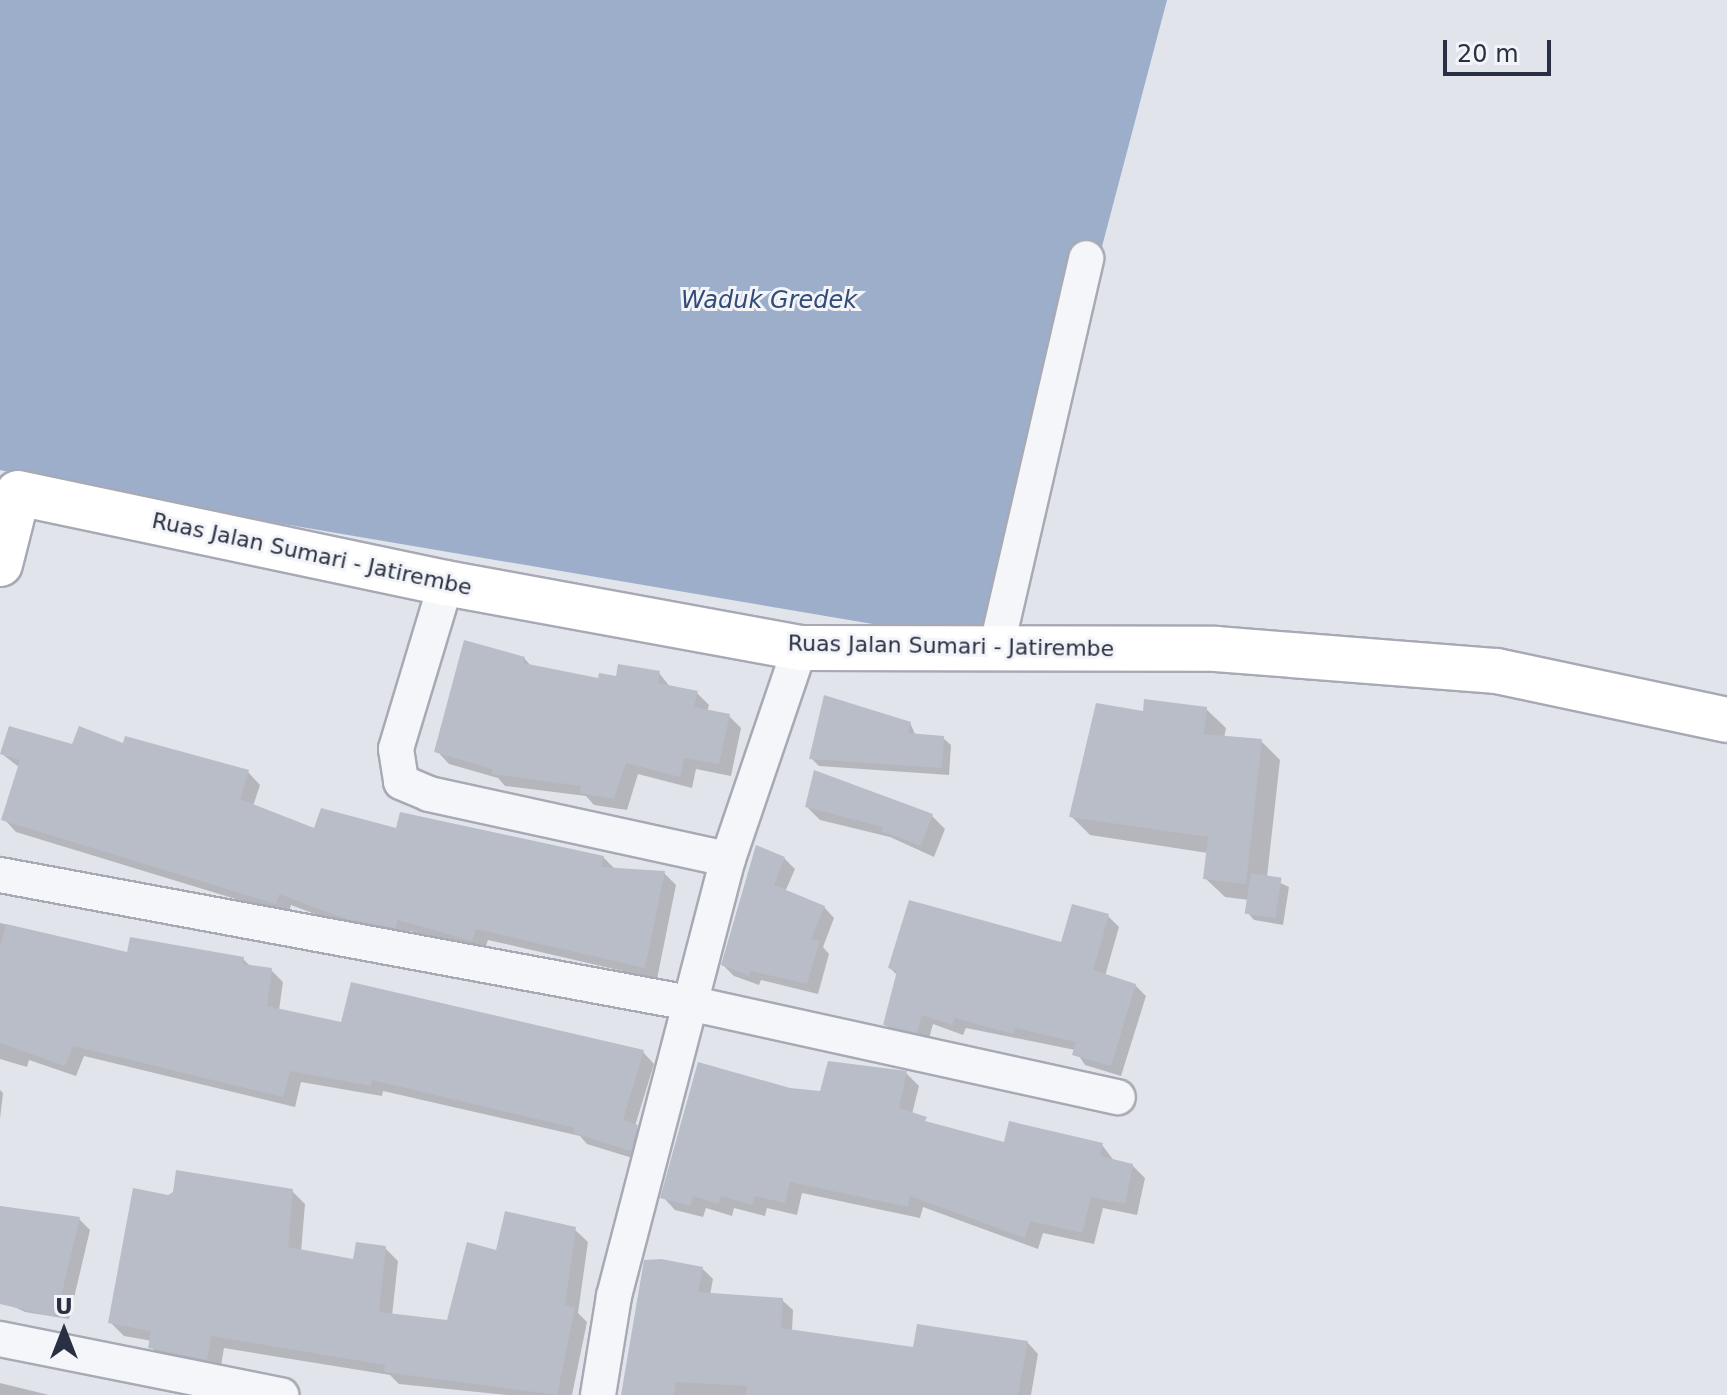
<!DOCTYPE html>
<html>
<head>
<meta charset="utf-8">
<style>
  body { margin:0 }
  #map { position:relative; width:1727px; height:1395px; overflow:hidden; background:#e2e4eb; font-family:"DejaVu Sans",sans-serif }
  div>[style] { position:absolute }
  .water>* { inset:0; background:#9daecb }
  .shadow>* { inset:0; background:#0003 }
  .building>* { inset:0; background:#b9bdc8; transform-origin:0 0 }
  .roads { filter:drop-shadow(2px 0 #a7aab5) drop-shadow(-2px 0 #a7aab5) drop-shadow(0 2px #a7aab5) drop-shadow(0 -2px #a7aab5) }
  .minor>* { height:34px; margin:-17px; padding:0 17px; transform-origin:17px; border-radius:17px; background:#f5f6f9 }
  .secondary>* { height:44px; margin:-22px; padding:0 22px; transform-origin:22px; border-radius:22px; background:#fff }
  span { translate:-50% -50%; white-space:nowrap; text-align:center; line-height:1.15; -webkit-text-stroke:6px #f2f4f8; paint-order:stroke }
  .street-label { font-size:22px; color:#2a3043 }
  .water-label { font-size:24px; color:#334b77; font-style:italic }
  .north { position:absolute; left:24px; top:1291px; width:80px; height:80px; -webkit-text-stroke:6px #f2f4f8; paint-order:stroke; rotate:0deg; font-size:22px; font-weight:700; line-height:32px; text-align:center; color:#2a3043 }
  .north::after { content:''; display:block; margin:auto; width:28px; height:36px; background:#2a3043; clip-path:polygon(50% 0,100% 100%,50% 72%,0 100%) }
  .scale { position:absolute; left:1443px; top:40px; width:108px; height:36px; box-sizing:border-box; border:4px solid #2a3043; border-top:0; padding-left:10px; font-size:24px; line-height:28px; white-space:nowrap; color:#2a3043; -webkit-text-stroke:6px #f2f4f8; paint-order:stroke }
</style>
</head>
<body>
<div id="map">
  <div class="water">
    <i style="clip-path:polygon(0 0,1167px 0,997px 645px,130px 498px,0 470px)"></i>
  </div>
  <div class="shadow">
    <i style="clip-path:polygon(524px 658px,532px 667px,600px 680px,659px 673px,671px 688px,697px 693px,709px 705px,707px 712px,729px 716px,741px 728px,731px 776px,696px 769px,692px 788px,638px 774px,627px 810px,594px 805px,586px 796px,505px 786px,498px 778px,449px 764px,437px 751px)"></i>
    <i style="clip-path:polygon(1206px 709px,1226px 728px,1224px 738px,1261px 741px,1280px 760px,1267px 877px,1289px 887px,1283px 925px,1254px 920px,1247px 912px,1249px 900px,1225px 897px,1205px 878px,1208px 853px,1090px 835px,1071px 816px,1144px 714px)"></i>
    <i style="clip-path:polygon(910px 723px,916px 736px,943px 738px,951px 745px,949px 775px,819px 766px,811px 758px)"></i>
    <i style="clip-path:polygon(124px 745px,248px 772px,260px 785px,253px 806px,315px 831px,397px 831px,603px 857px,616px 870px,664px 873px,676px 885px,657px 979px,488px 940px,484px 952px,410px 931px,408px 939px,360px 931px,291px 905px,288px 915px,16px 832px,4px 819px,20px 768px,2px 754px)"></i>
    <i style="clip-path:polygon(807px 807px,932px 816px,945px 829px,934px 857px,890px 837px,820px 820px)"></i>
    <i style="clip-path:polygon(784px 858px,795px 869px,785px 892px,824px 907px,834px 918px,823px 947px,829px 954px,818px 994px,761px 980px,759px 985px,734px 976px,723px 965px)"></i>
    <i style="clip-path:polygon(1108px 916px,1119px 927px,1105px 976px,1135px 985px,1146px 996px,1121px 1076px,1085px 1065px,1075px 1050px,966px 1028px,963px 1035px,933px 1024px,928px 1042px,896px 1035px,885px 1024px,898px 976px,890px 968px,1062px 944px)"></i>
    <i style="clip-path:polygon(0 923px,129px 954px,243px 959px,251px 967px,271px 970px,283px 982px,279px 1010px,343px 1024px,643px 1052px,654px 1064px,635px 1126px,648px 1138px,642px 1161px,587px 1144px,580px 1136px,383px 1091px,382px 1096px,301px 1082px,295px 1107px,84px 1056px,76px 1076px,29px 1060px,27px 1067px,0 1059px)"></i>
    <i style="clip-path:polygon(906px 1073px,919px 1086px,912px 1114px,931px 1125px,1005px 1144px,1102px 1145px,1115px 1162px,1132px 1165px,1145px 1178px,1137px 1215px,1103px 1208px,1094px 1244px,1043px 1233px,1038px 1249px,923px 1207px,920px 1218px,802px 1193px,797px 1215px,767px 1208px,765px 1216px,734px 1208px,732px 1216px,706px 1208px,703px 1217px,675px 1210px,663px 1197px,789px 1090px,822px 1093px)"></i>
    <i style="clip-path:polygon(0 1090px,3px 1093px,0 1119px)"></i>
    <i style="clip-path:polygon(292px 1191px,305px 1204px,301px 1252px,355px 1261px,385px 1248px,398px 1261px,392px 1316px,449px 1322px,498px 1253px,574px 1229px,588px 1242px,578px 1313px,587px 1322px,572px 1395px,507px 1395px,399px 1384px,390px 1375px,224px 1348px,220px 1372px,164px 1360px,151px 1347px,152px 1341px,124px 1336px,111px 1323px,168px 1197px)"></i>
    <i style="clip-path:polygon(0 1206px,79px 1219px,90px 1230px,69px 1319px,25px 1312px,0 1300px)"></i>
    <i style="clip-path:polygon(703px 1269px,713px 1279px,710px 1295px,782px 1300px,793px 1310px,792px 1331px,915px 1350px,1028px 1343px,1038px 1354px,1031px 1395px,623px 1395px)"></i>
    <i style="clip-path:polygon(0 1383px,49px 1395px,0 1395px)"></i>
  </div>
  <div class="building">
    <i style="clip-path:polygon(464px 640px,525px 657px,523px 663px,598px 678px,599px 673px,616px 676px,618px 664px,660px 671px,658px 683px,698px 691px,694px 707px,730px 714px,719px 764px,684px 758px,680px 777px,626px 763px,614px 799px,580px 793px,581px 786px,491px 774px,492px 769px,434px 752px)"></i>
    <i style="clip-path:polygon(824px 695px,911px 722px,908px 733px,944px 736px,942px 768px,809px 759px)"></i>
    <i style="clip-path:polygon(1144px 699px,1207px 707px,1204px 734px,1262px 739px,1246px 884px,1203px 879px,1208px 837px,1069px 817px,1096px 703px,1143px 711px)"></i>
    <i style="clip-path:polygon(9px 726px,72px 744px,79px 726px,123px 743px,125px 736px,249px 770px,240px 799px,314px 828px,321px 808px,396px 828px,400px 812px,604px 856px,601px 867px,665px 871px,645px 968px,476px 929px,472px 941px,398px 920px,395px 928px,346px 919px,279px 894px,276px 904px,1px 820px,20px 760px,0 754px)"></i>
    <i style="clip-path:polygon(814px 770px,933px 814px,921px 846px,881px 831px,883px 827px,805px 807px)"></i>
    <i style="clip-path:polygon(756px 845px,785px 857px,774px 885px,825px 906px,811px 939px,820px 941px,807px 984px,751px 971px,749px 976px,721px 965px)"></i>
    <i style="left:1251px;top:873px;width:31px;height:41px;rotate:9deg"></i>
    <i style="clip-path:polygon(909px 900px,1061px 942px,1072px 904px,1109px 914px,1093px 970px,1136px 984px,1111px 1066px,1072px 1055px,1076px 1042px,1015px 1028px,1013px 1034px,955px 1018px,952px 1025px,922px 1015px,917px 1033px,883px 1025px,897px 971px,888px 968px)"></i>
    <i style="clip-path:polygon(6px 924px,127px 952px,130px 937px,244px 957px,243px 964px,272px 968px,267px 1006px,341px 1022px,351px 982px,644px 1050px,623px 1120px,638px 1125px,631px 1151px,573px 1133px,575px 1128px,372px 1080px,371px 1086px,290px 1071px,283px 1097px,73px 1046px,65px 1066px,0 1043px,0 948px)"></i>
    <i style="clip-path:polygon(828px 1061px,907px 1071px,899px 1108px,927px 1117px,925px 1121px,1004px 1142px,1009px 1121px,1103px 1143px,1100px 1156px,1133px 1164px,1125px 1204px,1091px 1197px,1082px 1233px,1030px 1221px,1025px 1238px,910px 1196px,908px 1207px,790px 1182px,785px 1203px,755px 1196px,752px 1205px,721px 1196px,719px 1204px,693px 1196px,690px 1206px,660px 1198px,698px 1062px,790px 1088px,820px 1091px)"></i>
    <i style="clip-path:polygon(176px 1170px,293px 1189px,288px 1247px,353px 1259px,356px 1242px,386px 1246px,379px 1312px,447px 1320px,467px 1242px,496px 1250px,505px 1211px,576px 1227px,565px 1305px,575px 1308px,557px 1395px,384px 1372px,385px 1365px,211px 1336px,207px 1360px,148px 1348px,151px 1331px,108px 1323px,133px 1188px,168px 1195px,173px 1192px)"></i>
    <i style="clip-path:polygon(0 1206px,80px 1217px,56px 1317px,0 1304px)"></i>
    <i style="clip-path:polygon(661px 1259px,703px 1267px,698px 1292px,783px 1298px,781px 1328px,913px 1347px,917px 1324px,1028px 1341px,1018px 1395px,746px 1395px,747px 1386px,676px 1382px,674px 1395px,621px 1395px,644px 1260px)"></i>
  </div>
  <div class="roads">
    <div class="minor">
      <i style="left:446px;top:583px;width:173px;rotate:106.8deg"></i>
      <i style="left:396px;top:749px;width:33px;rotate:81deg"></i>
      <i style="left:401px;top:782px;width:30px;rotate:23deg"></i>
      <i style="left:429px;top:794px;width:306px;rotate:12.3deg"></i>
      <i style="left:997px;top:645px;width:397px;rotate:-77deg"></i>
      <i style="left:0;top:875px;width:701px;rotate:10.52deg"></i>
      <i style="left:689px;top:1003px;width:439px;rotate:12.4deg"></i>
      <i style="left:0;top:1339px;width:287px;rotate:11.3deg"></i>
      <i style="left:598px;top:1395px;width:100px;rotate:-80.8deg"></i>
      <i style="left:614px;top:1296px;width:452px;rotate:-75.4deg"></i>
      <i style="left:728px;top:859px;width:223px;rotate:-71.2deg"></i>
    </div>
    <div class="secondary">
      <i style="left:0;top:564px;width:73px;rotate:-75.8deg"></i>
      <i style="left:18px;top:493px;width:437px;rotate:11.9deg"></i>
      <i style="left:446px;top:583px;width:360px;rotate:10.4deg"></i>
      <i style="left:800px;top:648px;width:416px;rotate:0.1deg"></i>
      <i style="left:1216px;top:649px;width:282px;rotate:4.5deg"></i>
      <i style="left:1497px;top:671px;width:235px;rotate:12deg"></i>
    </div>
  </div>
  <div class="street-label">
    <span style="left:312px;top:554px;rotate:12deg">Ruas Jalan Sumari - Jatirembe</span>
    <span style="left:951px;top:646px;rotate:1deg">Ruas Jalan Sumari - Jatirembe</span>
  </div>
  <div class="water-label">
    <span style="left:769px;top:301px">Waduk Gredek</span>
  </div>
  <div class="north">U</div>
  <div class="scale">20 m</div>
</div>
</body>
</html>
